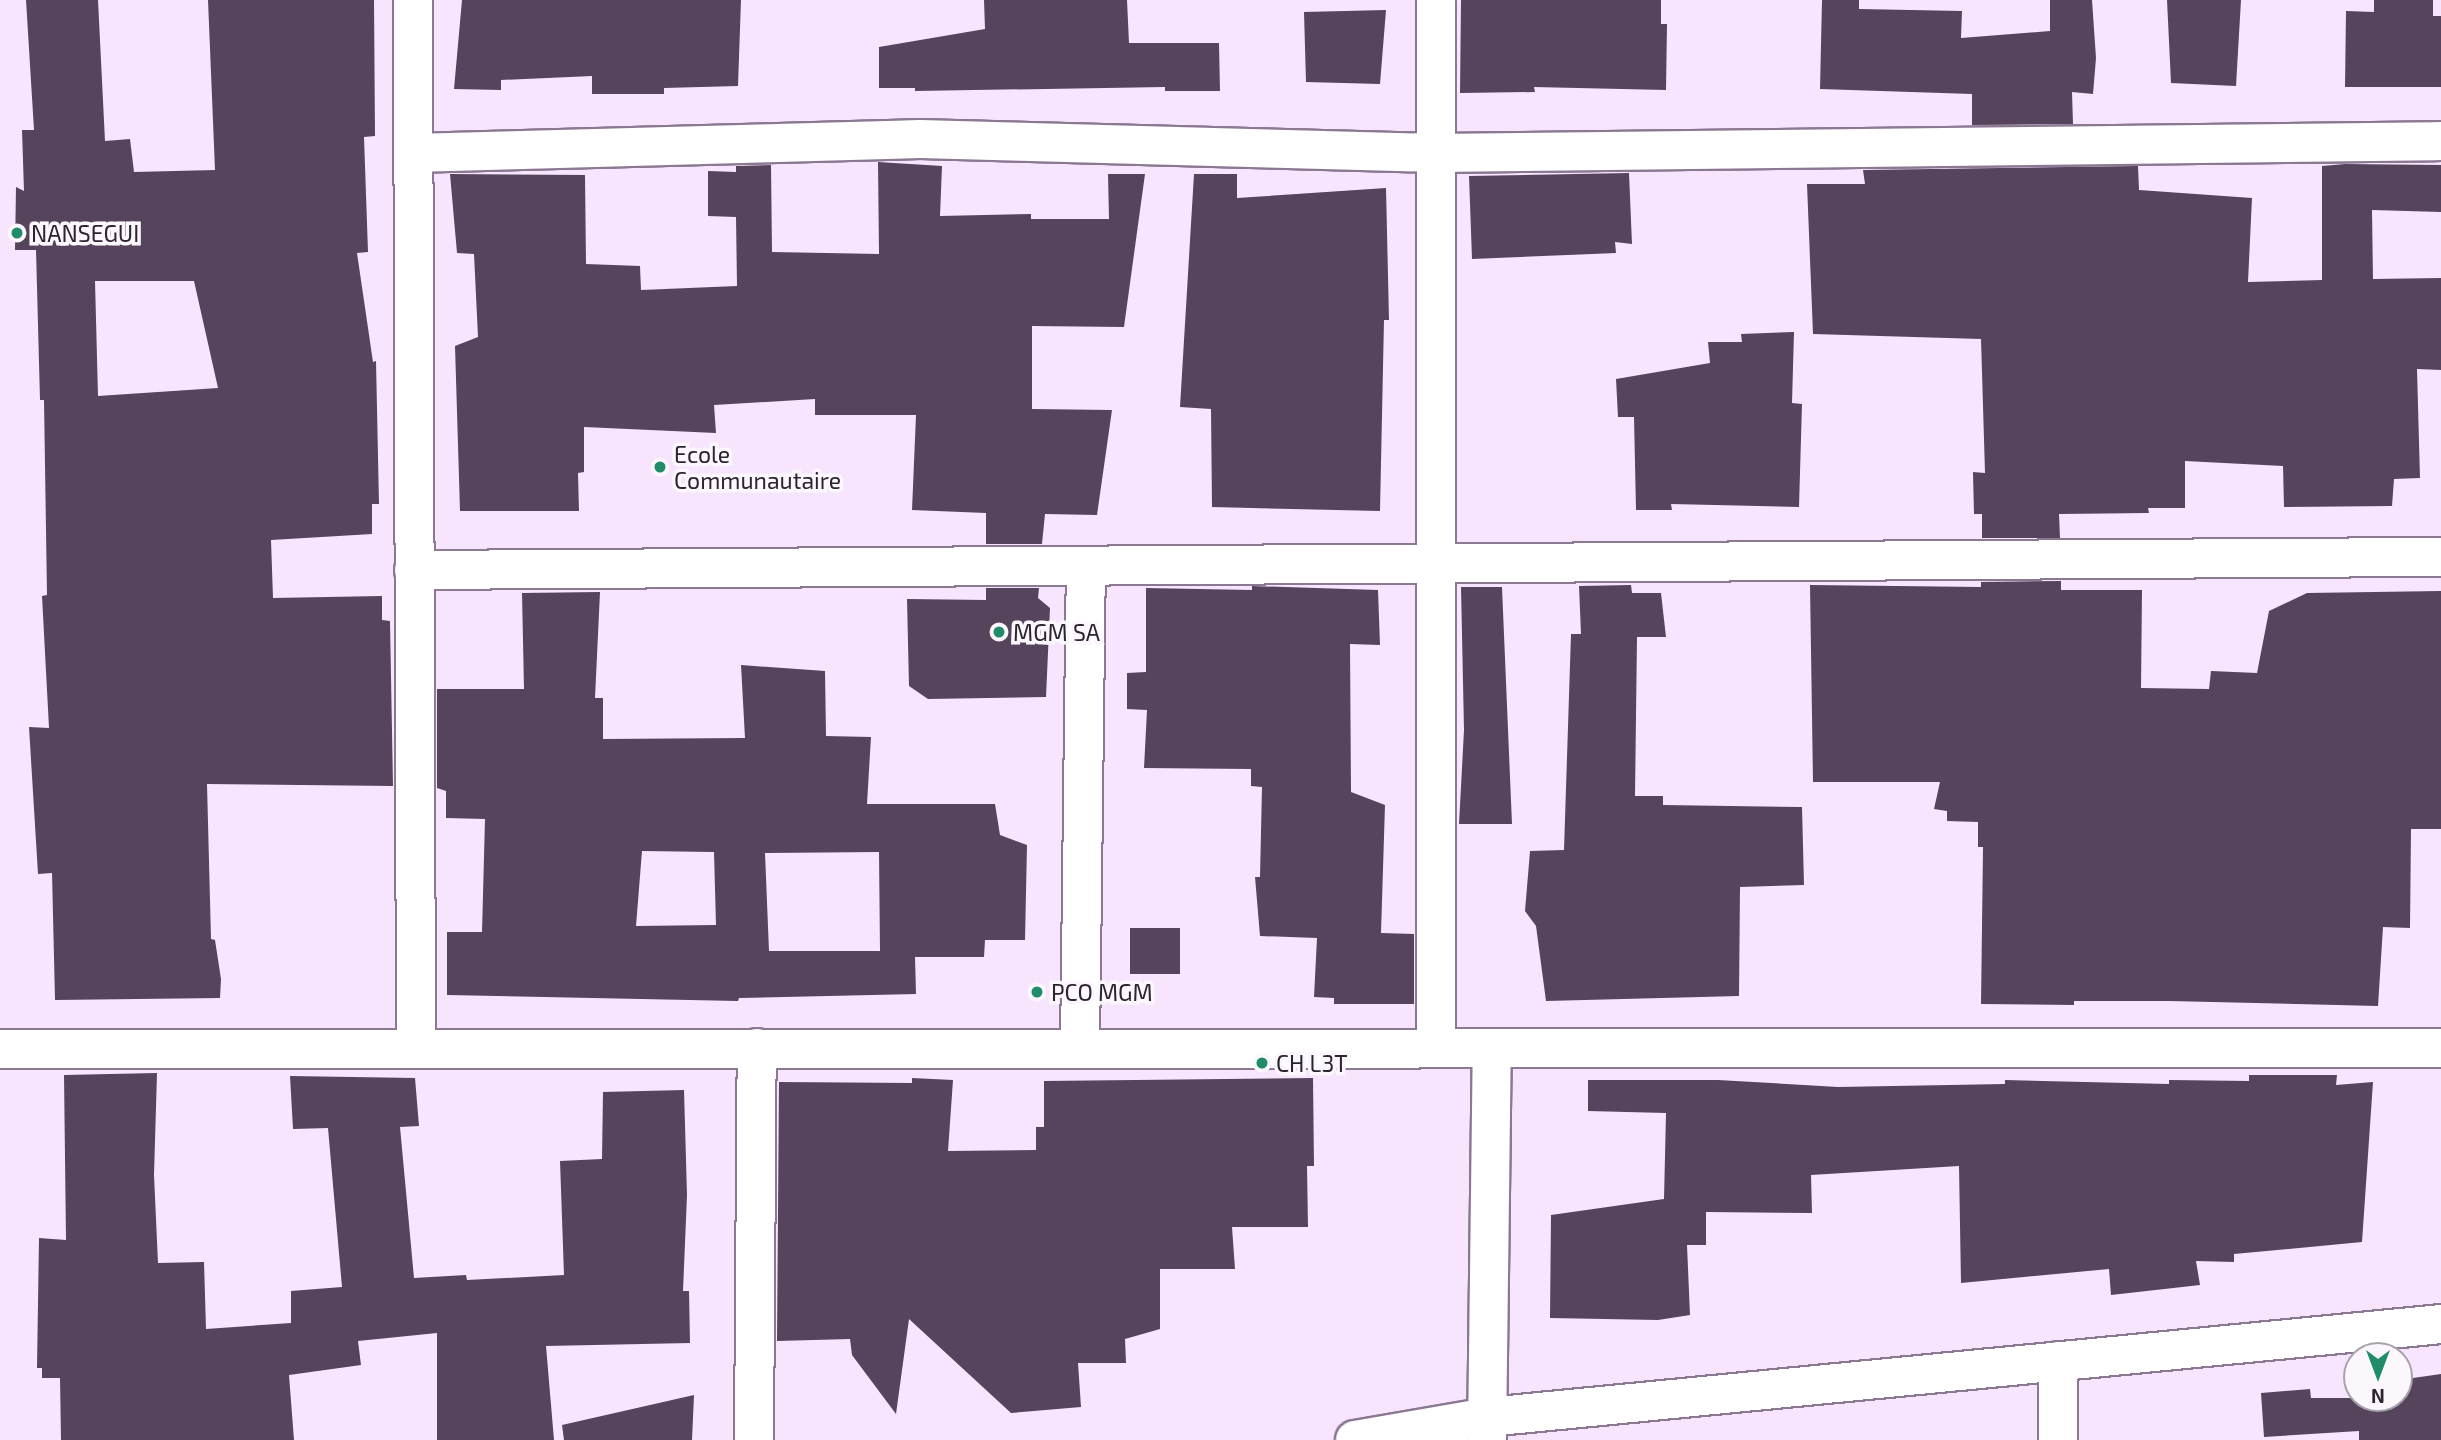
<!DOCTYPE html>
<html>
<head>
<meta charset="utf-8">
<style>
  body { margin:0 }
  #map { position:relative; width:2441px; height:1440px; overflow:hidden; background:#f6e5fd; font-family:"Exo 2",sans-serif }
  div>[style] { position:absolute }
  .building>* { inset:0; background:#55445c; transform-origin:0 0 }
  .roads { filter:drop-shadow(2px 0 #8b7893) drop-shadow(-2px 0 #8b7893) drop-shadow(0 2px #8b7893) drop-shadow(0 -2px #8b7893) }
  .minor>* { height:38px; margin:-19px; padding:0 19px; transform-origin:19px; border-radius:19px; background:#fff }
  .dots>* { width:19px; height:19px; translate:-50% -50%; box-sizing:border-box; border:4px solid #fbf7fd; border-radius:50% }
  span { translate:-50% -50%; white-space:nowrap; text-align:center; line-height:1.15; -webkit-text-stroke:7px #fbf7fd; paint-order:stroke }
  .poi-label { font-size:23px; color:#2c242f }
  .left { translate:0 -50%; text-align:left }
  .north { position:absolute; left:2343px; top:1342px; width:70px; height:70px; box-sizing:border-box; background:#fbf7fd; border:2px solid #a8a3ab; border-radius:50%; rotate:180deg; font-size:19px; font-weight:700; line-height:28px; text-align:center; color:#2c242f }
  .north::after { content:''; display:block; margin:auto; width:24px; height:32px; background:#218c69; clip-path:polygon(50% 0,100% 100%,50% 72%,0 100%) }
</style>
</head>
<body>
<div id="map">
  <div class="building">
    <i style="clip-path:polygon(evenodd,26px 0,98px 0,105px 141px,130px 139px,134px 172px,215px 170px,208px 0,374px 0,375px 136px,364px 137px,368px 252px,357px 253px,373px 362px,376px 361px,379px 504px,372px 504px,372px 534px,271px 540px,273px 598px,382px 596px,382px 620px,390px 621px,393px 786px,207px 784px,211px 939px,215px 940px,221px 979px,220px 998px,55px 1000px,52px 873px,38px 874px,29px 727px,49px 728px,42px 596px,47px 595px,44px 400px,40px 400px,36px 250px,15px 250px,16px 187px,24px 191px,22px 130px,34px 130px,26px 0,95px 281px,194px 281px,218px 388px,98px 396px,95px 281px)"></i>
    <i style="clip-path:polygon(462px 0,741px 0,738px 86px,664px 88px,664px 94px,592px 94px,592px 76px,501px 80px,501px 90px,454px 89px)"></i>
    <i style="clip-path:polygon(984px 0,1127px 0,1129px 43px,1219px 43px,1220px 91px,1165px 91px,1165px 87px,915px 91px,915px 88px,879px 88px,879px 47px,985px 29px)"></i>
    <i style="clip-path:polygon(1461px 0,1661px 0,1661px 24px,1667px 24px,1666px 90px,1534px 87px,1535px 92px,1460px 93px)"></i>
    <i style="clip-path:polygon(1822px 0,1859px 0,1859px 9px,1962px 11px,1961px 38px,2050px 31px,2050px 0,2092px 0,2096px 58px,2093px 94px,2072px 92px,2073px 124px,1972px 125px,1972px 94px,1820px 89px)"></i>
    <i style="clip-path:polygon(2167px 0,2241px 0,2236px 86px,2171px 83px)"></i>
    <i style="clip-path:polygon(2374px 0,2433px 0,2433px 16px,2441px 16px,2441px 87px,2345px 87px,2346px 11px,2374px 12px)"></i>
    <i style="clip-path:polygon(1386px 10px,1380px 84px,1306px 82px,1304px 12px)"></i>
    <i style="clip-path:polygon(878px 162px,942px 166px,940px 216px,1031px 214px,1031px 219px,1109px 219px,1108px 174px,1145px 174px,1124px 327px,1032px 326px,1032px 409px,1112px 410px,1097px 515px,1045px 514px,1042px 544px,986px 544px,986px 513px,912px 510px,916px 415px,815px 415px,815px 399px,714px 405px,716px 433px,584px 427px,584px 472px,578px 473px,579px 511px,460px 511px,455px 346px,478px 337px,474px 254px,457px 253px,450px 174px,585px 175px,586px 264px,640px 266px,641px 290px,737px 286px,736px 217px,708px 216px,708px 171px,736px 172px,736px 166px,771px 165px,772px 252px,879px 254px)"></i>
    <i style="clip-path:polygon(2345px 164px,2441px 165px,2441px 212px,2372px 210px,2373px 279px,2441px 278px,2441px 370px,2417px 369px,2420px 478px,2394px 479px,2392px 506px,2284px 507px,2283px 466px,2185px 461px,2185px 508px,2148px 508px,2149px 513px,2059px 514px,2060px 538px,1982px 538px,1982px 514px,1974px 514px,1973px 472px,1985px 473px,1981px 339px,1813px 334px,1807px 184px,1865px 184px,1863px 170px,2138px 166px,2139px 190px,2252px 198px,2248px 282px,2322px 280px,2322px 166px)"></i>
    <i style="clip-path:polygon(1629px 173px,1632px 244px,1615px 242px,1616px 253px,1472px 259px,1469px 176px)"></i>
    <i style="clip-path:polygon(1194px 174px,1237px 174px,1237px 198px,1386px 188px,1389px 320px,1384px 320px,1380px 511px,1212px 507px,1211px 409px,1180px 407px)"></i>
    <i style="clip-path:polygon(1794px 332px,1792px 403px,1802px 404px,1799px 507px,1671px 504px,1672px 510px,1636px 510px,1634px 417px,1618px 417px,1616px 379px,1710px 363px,1708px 342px,1742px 342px,1741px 334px)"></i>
    <i style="clip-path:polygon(2061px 581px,2061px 590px,2142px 590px,2141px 688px,2209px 689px,2211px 671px,2257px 673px,2269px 611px,2307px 593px,2441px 591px,2441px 829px,2411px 829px,2410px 928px,2383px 927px,2378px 1006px,2169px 1001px,2074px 1001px,2074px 1005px,1981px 1004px,1983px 847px,1978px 847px,1978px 822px,1947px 821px,1947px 811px,1934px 809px,1940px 782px,1813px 782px,1810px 585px,1981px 587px,1981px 582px)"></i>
    <i style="clip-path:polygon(1631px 585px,1632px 593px,1661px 593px,1666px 637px,1637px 637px,1635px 796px,1663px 796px,1663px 805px,1802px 807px,1804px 885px,1740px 887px,1739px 996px,1546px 1001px,1536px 926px,1525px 911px,1530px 851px,1564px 850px,1571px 634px,1581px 634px,1579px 586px)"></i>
    <i style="clip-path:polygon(1252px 586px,1378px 590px,1380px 645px,1350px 644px,1351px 792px,1385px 805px,1381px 933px,1414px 934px,1414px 1004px,1334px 1004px,1334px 998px,1314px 997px,1317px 938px,1260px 936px,1255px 877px,1260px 877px,1262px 787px,1251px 786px,1251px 769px,1144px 768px,1147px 710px,1127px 709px,1127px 673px,1146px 672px,1146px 588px,1252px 590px)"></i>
    <i style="clip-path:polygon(1461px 587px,1502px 587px,1512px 824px,1459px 824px,1464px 730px)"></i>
    <i style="clip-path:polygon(986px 588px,1039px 588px,1038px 598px,1050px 608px,1046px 697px,928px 699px,909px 686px,907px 599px,986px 600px)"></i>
    <i style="clip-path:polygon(evenodd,600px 592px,595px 698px,603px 698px,603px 739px,745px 738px,741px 665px,825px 671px,826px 736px,871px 737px,867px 804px,995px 804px,1000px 835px,1027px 845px,1025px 940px,985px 940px,984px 957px,915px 957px,916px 994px,739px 998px,738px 1001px,447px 995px,447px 932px,482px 932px,485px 819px,446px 818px,446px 791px,437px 788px,437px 689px,524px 689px,522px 593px,600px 592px,642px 851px,714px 852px,716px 925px,636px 926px,642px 851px,600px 592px,879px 852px,880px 951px,769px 951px,765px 853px,879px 852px)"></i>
    <i style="left:1180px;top:928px;width:46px;height:50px;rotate:90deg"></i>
    <i style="clip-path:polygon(157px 1073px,154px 1175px,158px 1263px,204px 1262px,206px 1329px,291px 1323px,291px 1291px,342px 1287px,328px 1128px,293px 1129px,290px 1076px,415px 1078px,419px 1126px,400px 1127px,414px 1278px,466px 1275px,467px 1280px,564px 1275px,560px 1161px,602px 1159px,603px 1092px,684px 1090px,687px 1195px,683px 1291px,689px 1291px,690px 1343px,546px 1346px,554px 1440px,437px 1440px,437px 1333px,358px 1341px,361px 1365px,289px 1375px,294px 1440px,61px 1440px,60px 1378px,42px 1378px,42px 1368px,37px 1368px,39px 1238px,66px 1240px,64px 1075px)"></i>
    <i style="clip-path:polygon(2249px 1075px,2337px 1075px,2336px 1085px,2373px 1082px,2362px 1242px,2234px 1254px,2234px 1262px,2196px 1261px,2200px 1285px,2111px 1295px,2109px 1269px,1961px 1283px,1959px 1166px,1811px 1175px,1812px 1213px,1706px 1212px,1706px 1245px,1687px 1245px,1690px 1315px,1658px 1320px,1550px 1318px,1551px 1215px,1664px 1199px,1666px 1113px,1588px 1111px,1588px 1080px,1718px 1080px,1838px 1087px,2005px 1084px,2005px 1080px,2169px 1084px,2169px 1080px,2249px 1081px)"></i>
    <i style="clip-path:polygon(912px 1078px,953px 1080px,948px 1151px,1036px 1150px,1036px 1127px,1044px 1127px,1044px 1081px,1313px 1078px,1314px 1166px,1307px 1166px,1308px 1227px,1232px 1227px,1235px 1269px,1160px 1269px,1160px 1329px,1125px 1339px,1126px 1363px,1078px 1363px,1081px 1407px,1011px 1413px,909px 1319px,896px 1414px,852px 1355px,850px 1339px,777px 1341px,779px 1082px,912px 1083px)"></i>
    <i style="clip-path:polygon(2441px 1374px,2441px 1440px,2359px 1440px,2359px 1431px,2264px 1437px,2261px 1393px,2310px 1389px,2311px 1398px,2399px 1398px,2399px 1380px)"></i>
    <i style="clip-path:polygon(694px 1395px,692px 1440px,564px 1440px,562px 1425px)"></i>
  </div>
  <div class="roads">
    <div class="minor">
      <i style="left:413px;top:0;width:1048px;rotate:89.84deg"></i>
      <i style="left:413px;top:153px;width:507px;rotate:-1.58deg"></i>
      <i style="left:920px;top:139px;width:516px;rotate:1.55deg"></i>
      <i style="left:1436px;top:153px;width:1005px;rotate:-0.68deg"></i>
      <i style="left:414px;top:570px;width:2027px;rotate:-0.37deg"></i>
      <i style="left:1080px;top:1048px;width:482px;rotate:-89.3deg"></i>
      <i style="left:1436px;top:1048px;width:1048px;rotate:-90deg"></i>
      <i style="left:0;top:1049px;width:2441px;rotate:-0.02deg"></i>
      <i style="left:754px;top:1440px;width:392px;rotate:-89.6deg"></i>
      <i style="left:1355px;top:1440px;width:135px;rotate:-9.8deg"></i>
      <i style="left:1488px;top:1417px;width:958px;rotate:-5.57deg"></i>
      <i style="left:1487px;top:1440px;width:391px;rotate:-89.3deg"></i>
      <i style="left:2058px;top:1440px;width:79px;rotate:-90deg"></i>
    </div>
  </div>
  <div class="dots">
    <i style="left:17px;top:233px;background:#218c69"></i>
    <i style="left:660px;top:467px;background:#218c69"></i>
    <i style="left:999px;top:632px;background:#218c69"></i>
    <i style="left:1037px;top:992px;background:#218c69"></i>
    <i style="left:1262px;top:1063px;background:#218c69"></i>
  </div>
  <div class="poi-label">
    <span class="left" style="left:31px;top:233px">NANSEGUI</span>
    <span class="left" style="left:674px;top:467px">Ecole<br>Communautaire</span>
    <span class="left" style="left:1013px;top:632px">MGM SA</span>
    <span class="left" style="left:1051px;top:992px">PCO MGM</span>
    <span class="left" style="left:1276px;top:1063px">CH L3T</span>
  </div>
  <div class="north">N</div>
</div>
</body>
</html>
